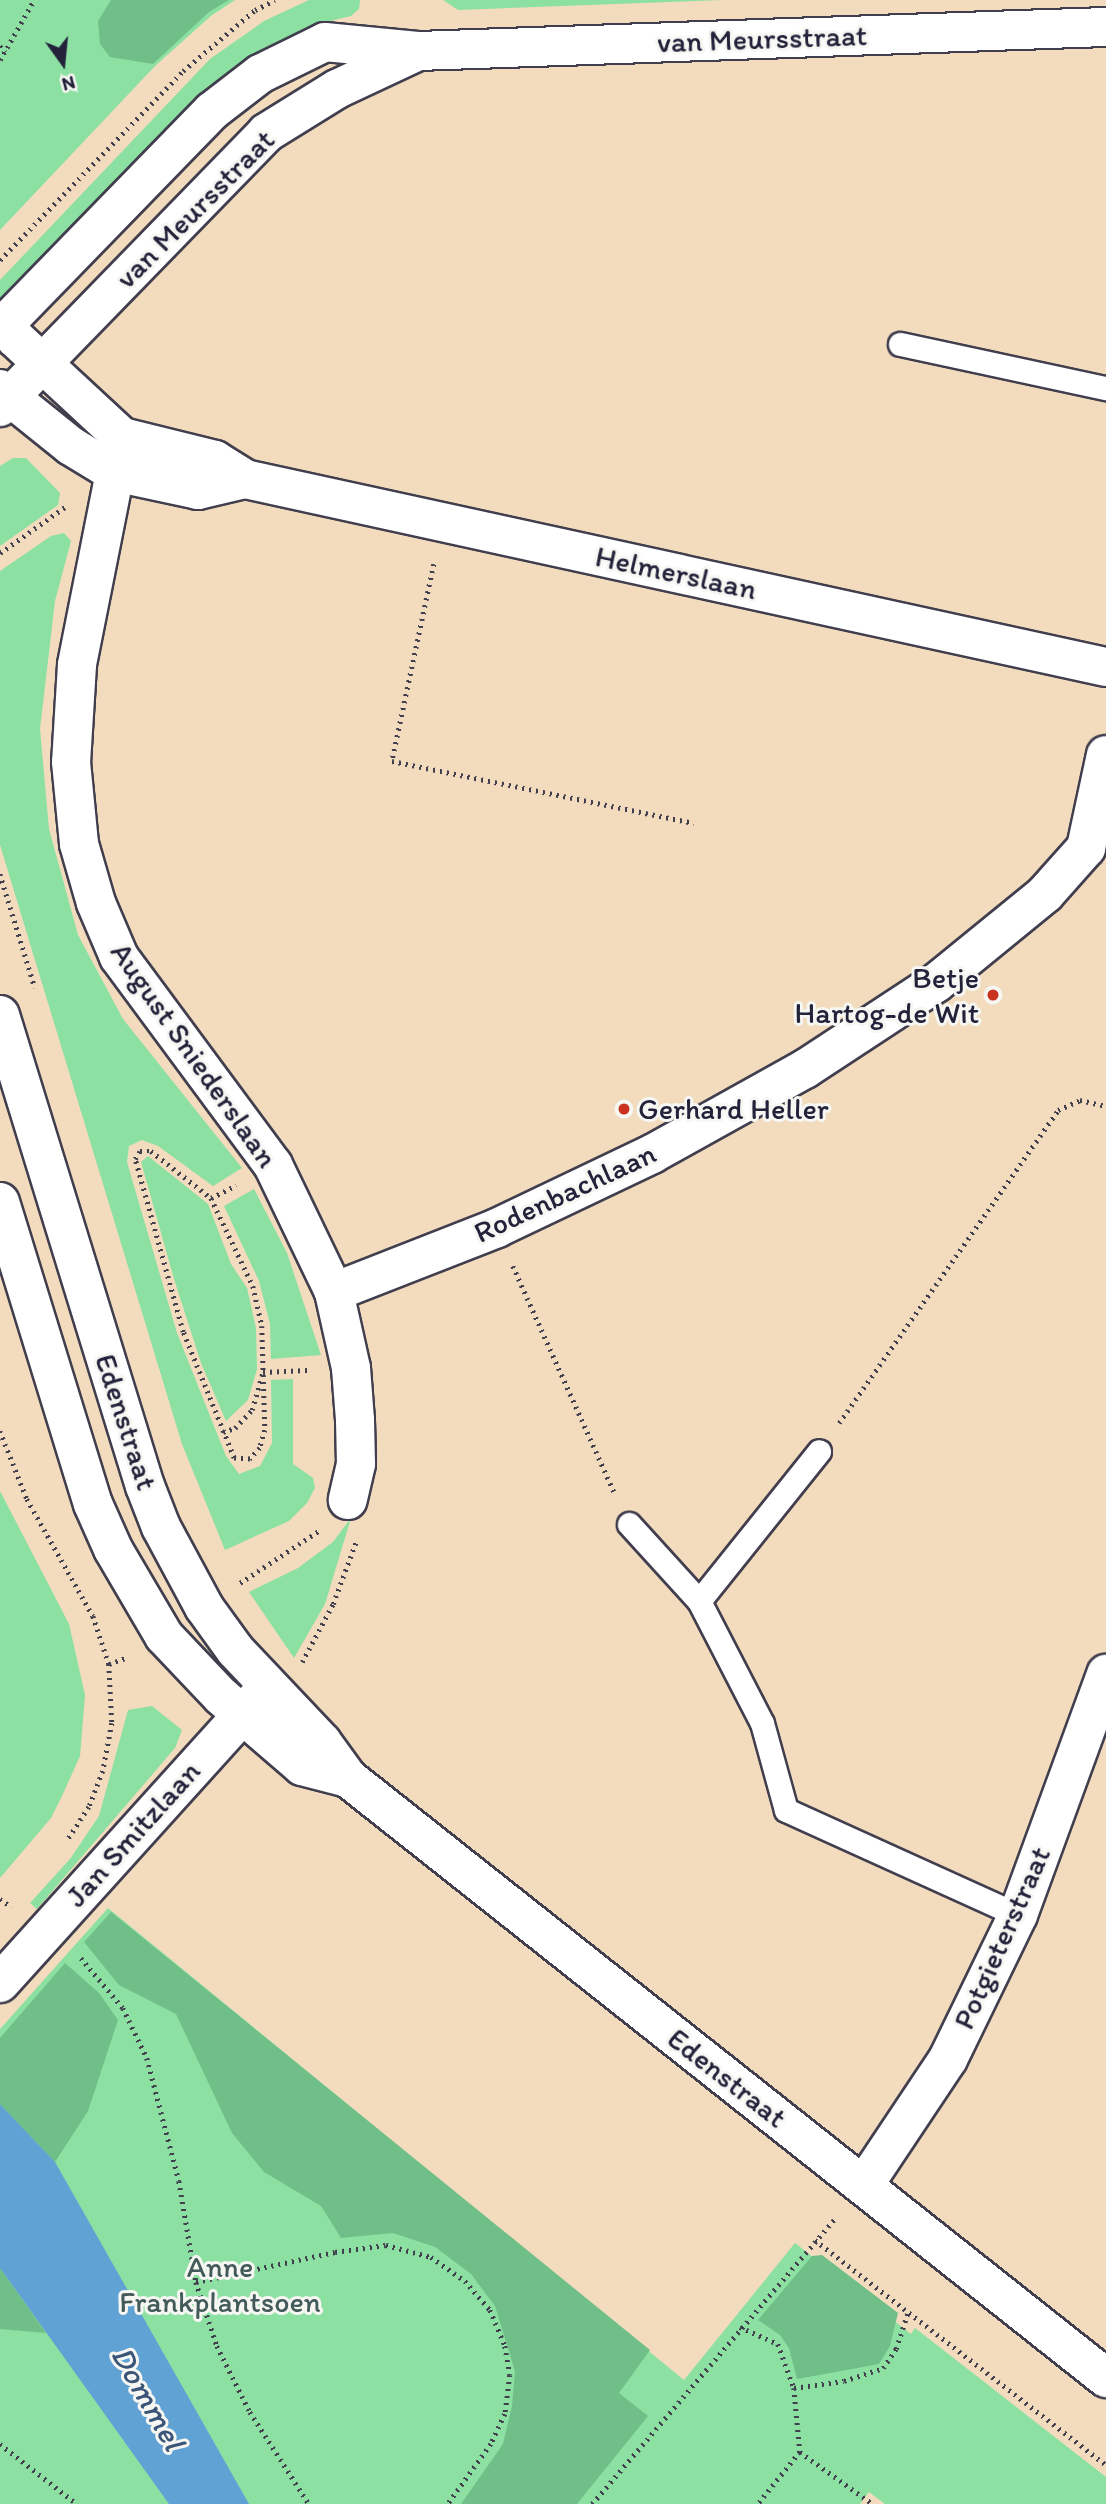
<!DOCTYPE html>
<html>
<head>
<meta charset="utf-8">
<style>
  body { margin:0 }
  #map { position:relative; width:1106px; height:2504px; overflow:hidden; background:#f2dcbd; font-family:Itim,sans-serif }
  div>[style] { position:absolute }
  .green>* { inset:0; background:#8be0a2 }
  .forest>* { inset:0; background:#70be88 }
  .water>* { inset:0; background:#61a2d5 }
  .path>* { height:4.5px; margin-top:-2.25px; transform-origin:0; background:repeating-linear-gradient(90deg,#413e4e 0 2px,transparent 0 7px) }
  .roads { filter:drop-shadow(2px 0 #413e4e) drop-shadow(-2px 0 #413e4e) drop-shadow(0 2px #413e4e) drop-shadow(0 -2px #413e4e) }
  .lane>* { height:23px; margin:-11.5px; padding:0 11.5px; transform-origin:11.5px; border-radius:11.5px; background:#fff }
  .street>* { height:38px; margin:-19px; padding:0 19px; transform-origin:19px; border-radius:19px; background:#fff }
  .secondary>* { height:38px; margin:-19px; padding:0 19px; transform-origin:19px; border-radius:19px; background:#fff }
  .dots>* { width:19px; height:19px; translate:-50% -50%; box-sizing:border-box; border:4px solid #f6f6f2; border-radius:50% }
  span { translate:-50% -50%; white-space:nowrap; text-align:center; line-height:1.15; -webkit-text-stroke:6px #f6f6f2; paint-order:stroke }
  .street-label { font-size:30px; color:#22223b }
  .poi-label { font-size:30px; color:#22223b }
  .right { translate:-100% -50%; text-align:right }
  .left { translate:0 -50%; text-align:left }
  .park-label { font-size:30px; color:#425b5a }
  .water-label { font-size:32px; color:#3b5579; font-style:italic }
  .north { position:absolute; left:28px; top:28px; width:70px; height:70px; -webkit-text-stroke:5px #f6f6f2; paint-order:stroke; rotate:165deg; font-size:19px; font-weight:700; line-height:28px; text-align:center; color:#22223b }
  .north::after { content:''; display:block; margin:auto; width:24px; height:32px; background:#22223b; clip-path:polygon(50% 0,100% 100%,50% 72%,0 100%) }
</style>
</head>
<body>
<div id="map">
  <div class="green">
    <i style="clip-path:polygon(0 0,235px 0,212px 15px,156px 65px,0 230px)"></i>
    <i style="clip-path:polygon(309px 0,360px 0,359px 9px,351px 16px,309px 26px,235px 66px,0 302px,0 280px,210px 59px,264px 21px)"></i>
    <i style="clip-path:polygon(443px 0,722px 0,458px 10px)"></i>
    <i style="clip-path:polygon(13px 458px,26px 458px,60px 493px,58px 505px,0 546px,0 466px)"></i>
    <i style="clip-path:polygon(64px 533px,71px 541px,55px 601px,40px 729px,49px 829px,78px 935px,123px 1019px,242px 1168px,213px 1186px,158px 1146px,142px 1140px,129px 1146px,127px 1162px,177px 1333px,226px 1456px,239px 1474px,260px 1466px,272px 1443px,271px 1380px,293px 1379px,293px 1464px,313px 1478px,315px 1488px,307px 1503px,289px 1521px,225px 1550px,182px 1444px,0 845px,0 571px,51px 536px)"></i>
    <i style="clip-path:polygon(148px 1156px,208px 1204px,231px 1264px,247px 1288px,256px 1328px,257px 1369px,248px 1400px,226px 1421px,201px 1363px,174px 1279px,141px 1162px)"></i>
    <i style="clip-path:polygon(254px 1189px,287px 1253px,321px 1355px,271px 1359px,270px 1324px,259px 1281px,224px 1206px)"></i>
    <i style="clip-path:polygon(0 1491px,69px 1624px,85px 1695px,80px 1756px,62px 1796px,51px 1818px,0 1878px)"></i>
    <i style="clip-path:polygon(351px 1518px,325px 1604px,294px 1658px,249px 1592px,298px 1568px,333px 1542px)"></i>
    <i style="clip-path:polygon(152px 1706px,182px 1730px,175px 1748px,37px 1909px,30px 1903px,70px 1859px,99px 1816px,128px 1710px)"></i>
    <i style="clip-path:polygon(108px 1908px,684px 2380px,795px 2243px,911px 2334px,915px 2328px,1106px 2477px,1106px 2504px,885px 2504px,869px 2492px,860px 2504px,0 2504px,0 2029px)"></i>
  </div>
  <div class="forest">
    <i style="clip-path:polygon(111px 0,229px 0,209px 12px,153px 64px,110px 57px,100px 44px,98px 21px)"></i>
    <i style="clip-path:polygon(111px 1912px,650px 2350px,619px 2393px,648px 2416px,577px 2504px,461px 2504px,503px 2444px,512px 2406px,515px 2371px,495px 2306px,471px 2274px,435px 2247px,393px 2233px,341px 2238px,321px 2206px,264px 2172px,232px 2133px,176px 2014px,119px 1985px,84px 1942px)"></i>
    <i style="clip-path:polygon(65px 1963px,99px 1993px,118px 2020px,88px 2111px,55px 2162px,0 2104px,0 2038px)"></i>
    <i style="clip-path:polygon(822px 2255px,898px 2313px,890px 2346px,879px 2364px,797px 2379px,789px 2348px,780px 2335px,758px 2320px,812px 2256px)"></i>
    <i style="clip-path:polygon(0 2268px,46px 2333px,0 2329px)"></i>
  </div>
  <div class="water">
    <i style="clip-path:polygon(0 2104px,55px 2162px,249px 2504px,169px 2504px,0 2268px)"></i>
  </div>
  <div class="path">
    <i style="left:0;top:46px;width:8px;rotate:50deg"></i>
    <i style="left:0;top:60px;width:69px;rotate:-60.5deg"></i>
    <i style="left:0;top:260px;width:263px;rotate:-45.9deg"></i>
    <i style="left:183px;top:71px;width:94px;rotate:-40.3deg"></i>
    <i style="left:255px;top:10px;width:22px;rotate:-27deg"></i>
    <i style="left:0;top:553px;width:80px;rotate:-35.3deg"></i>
    <i style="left:434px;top:564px;width:201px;rotate:102deg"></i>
    <i style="left:392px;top:761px;width:308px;rotate:11.6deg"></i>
    <i style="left:0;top:874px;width:119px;rotate:72.9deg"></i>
    <i style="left:211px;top:1198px;width:98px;rotate:64.5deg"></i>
    <i style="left:253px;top:1286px;width:41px;rotate:77.3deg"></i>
    <i style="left:262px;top:1326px;width:104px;rotate:88.3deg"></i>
    <i style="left:265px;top:1430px;width:19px;rotate:106deg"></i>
    <i style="left:260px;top:1448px;width:15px;rotate:132deg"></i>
    <i style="left:250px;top:1459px;width:16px;rotate:-176deg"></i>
    <i style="left:234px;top:1458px;width:136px;rotate:-112deg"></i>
    <i style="left:183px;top:1332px;width:180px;rotate:-105.5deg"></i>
    <i style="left:135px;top:1159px;width:9px;rotate:-58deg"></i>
    <i style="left:140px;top:1151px;width:11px"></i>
    <i style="left:151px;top:1151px;width:76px;rotate:38.1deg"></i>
    <i style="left:211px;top:1198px;width:28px;rotate:-27deg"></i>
    <i style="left:513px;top:1266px;width:250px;rotate:65.9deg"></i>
    <i style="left:839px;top:1423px;width:382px;rotate:-55deg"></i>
    <i style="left:1058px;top:1110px;width:24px;rotate:-24deg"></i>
    <i style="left:1080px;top:1100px;width:27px;rotate:13deg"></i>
    <i style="left:0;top:1431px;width:73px;rotate:68.3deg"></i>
    <i style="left:27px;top:1499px;width:134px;rotate:60.6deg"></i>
    <i style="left:93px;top:1616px;width:51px;rotate:71.6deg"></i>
    <i style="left:109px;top:1664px;width:59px;rotate:87.1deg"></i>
    <i style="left:112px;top:1723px;width:49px;rotate:100.6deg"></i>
    <i style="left:103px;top:1771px;width:39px;rotate:111deg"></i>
    <i style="left:89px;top:1807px;width:40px;rotate:122.9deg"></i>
    <i style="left:223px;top:1432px;width:13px;rotate:-18deg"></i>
    <i style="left:235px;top:1428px;width:25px;rotate:-47deg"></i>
    <i style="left:252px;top:1410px;width:40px;rotate:-74deg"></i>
    <i style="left:263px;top:1372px;width:45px;rotate:-2.5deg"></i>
    <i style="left:240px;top:1583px;width:96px;rotate:-33.5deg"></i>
    <i style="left:302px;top:1662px;width:66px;rotate:-61.9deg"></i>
    <i style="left:333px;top:1604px;width:69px;rotate:-69.7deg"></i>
    <i style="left:109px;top:1664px;width:20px;rotate:-20deg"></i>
    <i style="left:0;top:1899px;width:14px;rotate:34deg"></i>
    <i style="left:81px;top:1958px;width:65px;rotate:50deg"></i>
    <i style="left:123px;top:2008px;width:55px;rotate:64.4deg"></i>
    <i style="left:147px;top:2058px;width:127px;rotate:75.4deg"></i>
    <i style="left:179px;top:2181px;width:102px;rotate:80.4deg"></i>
    <i style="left:196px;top:2282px;width:67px;rotate:71.8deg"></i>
    <i style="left:217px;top:2346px;width:74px;rotate:63.4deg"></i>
    <i style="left:250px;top:2412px;width:109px;rotate:57.3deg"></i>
    <i style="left:815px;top:2240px;width:368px;rotate:37.7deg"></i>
    <i style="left:196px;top:2282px;width:142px;rotate:-12.2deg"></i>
    <i style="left:335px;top:2252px;width:51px;rotate:-7.8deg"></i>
    <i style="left:386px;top:2245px;width:47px;rotate:14.9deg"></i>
    <i style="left:431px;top:2257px;width:42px;rotate:35.2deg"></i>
    <i style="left:465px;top:2281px;width:38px;rotate:49deg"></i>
    <i style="left:490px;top:2310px;width:39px;rotate:67deg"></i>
    <i style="left:505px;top:2346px;width:29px;rotate:80deg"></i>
    <i style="left:510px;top:2375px;width:39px;rotate:97deg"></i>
    <i style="left:505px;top:2414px;width:33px;rotate:115deg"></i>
    <i style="left:491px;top:2444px;width:74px;rotate:125.6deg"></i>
    <i style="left:740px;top:2327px;width:42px;rotate:24.1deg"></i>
    <i style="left:778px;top:2344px;width:47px;rotate:70deg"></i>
    <i style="left:794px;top:2388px;width:64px;rotate:84.6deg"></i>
    <i style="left:800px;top:2452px;width:67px;rotate:128.9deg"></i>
    <i style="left:794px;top:2388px;width:50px;rotate:-8deg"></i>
    <i style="left:844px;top:2381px;width:41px;rotate:-18.4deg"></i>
    <i style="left:883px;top:2368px;width:23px;rotate:-56deg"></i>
    <i style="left:896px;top:2349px;width:39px;rotate:-72deg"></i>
    <i style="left:0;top:2444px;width:98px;rotate:37.9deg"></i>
    <i style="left:800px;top:2452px;width:90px;rotate:35.5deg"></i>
    <i style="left:592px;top:2504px;width:377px;rotate:-49.6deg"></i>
  </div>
  <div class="roads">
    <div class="lane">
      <i style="left:900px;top:344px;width:211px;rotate:12.1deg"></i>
      <i style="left:629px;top:1524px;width:104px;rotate:47.7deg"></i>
      <i style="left:699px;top:1601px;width:137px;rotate:62.7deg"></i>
      <i style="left:762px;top:1723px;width:90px;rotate:74.6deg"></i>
      <i style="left:786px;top:1810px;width:255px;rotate:24.4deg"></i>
      <i style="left:699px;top:1601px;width:192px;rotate:-51.3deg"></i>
    </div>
    <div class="street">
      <i style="left:7px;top:321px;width:19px;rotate:65deg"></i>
      <i style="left:15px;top:338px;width:146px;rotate:42.8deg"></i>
      <i style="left:122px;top:437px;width:96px;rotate:13.9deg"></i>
      <i style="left:215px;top:460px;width:36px;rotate:32deg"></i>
      <i style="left:245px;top:479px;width:881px;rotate:12.32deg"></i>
      <i style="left:0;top:329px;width:304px;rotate:-45.8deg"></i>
      <i style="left:212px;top:111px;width:61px;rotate:-37.6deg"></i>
      <i style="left:260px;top:74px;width:72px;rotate:-26.2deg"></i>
      <i style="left:325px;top:42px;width:93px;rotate:5.5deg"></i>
      <i style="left:418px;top:51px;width:688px;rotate:-2deg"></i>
      <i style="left:0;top:389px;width:91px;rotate:38.8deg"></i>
      <i style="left:71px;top:446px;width:50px;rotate:31.2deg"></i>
      <i style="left:114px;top:472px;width:86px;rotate:12.1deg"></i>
      <i style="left:198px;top:490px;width:48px;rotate:-13.2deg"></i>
      <i style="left:0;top:407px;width:382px;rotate:-45.8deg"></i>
      <i style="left:266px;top:133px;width:84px;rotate:-31.8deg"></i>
      <i style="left:337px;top:89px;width:89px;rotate:-25.1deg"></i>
      <i style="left:122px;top:437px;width:232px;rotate:101.2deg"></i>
      <i style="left:77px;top:665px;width:97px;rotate:93.5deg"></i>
      <i style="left:71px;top:762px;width:82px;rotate:84.4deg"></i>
      <i style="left:79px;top:844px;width:61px;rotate:73.9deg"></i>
      <i style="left:96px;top:903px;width:59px;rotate:66.9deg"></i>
      <i style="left:119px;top:957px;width:259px;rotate:53.5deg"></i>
      <i style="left:273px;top:1165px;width:141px;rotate:64.3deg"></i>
      <i style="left:334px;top:1292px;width:78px;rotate:77.4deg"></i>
      <i style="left:351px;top:1368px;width:52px;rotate:85.6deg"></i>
      <i style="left:355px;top:1420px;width:44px;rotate:88.7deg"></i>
      <i style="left:356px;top:1464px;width:37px;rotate:103deg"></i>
      <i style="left:334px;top:1292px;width:175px;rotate:-21.4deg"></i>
      <i style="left:497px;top:1228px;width:172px;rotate:-25.5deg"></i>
      <i style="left:652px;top:1154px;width:175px;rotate:-29.1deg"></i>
      <i style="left:805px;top:1069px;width:157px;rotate:-33.3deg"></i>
      <i style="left:936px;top:983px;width:141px;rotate:-39.2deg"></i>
      <i style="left:1045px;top:894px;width:62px;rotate:-48.3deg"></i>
      <i style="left:1086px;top:848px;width:95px;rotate:-77.9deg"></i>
      <i style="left:0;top:1983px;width:394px;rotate:-47.9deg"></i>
      <i style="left:864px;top:2185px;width:151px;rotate:-56.3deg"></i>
      <i style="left:948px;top:2059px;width:160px;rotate:-64.1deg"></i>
      <i style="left:1018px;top:1915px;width:257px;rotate:-69.9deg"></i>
    </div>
    <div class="secondary">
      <i style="left:0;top:1015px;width:493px;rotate:72.9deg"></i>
      <i style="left:145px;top:1486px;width:44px;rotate:68.7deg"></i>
      <i style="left:161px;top:1527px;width:91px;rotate:61.7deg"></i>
      <i style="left:204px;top:1607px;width:53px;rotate:54.2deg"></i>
      <i style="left:235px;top:1650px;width:127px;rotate:46.6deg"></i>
      <i style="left:322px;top:1742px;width:44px;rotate:54.2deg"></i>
      <i style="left:348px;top:1778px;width:967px;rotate:38.36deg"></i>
      <i style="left:0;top:1202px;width:316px;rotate:72.9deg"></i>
      <i style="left:93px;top:1504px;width:49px;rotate:66deg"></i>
      <i style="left:113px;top:1549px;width:101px;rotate:59.6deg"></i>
      <i style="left:164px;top:1636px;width:83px;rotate:46.5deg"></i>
      <i style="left:221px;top:1696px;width:107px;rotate:40.8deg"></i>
      <i style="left:302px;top:1766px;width:48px;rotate:14.6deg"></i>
    </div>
  </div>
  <div class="dots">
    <i style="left:993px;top:995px;background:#c8321e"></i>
    <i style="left:624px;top:1109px;background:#c8321e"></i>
  </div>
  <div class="street-label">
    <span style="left:762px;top:39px;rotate:-2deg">van Meursstraat</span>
    <span style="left:195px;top:209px;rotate:-45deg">van Meursstraat</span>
    <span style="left:676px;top:573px;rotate:12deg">Helmerslaan</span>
    <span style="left:194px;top:1055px;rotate:55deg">August Sniederslaan</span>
    <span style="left:565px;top:1193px;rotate:-25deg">Rodenbachlaan</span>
    <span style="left:126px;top:1422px;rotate:72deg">Edenstraat</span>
    <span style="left:133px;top:1834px;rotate:-48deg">Jan Smitzlaan</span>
    <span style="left:1002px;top:1938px;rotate:-66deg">Potgieterstraat</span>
    <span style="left:727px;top:2078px;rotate:38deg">Edenstraat</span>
  </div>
  <div class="poi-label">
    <span class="right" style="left:979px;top:995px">Betje<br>Hartog-de Wit</span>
    <span class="left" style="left:638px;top:1109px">Gerhard Heller</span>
  </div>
  <div class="park-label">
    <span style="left:220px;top:2284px">Anne<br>Frankplantsoen</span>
  </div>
  <div class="water-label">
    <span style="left:148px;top:2398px;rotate:60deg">Dommel</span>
  </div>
  <div class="north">N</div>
</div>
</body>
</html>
